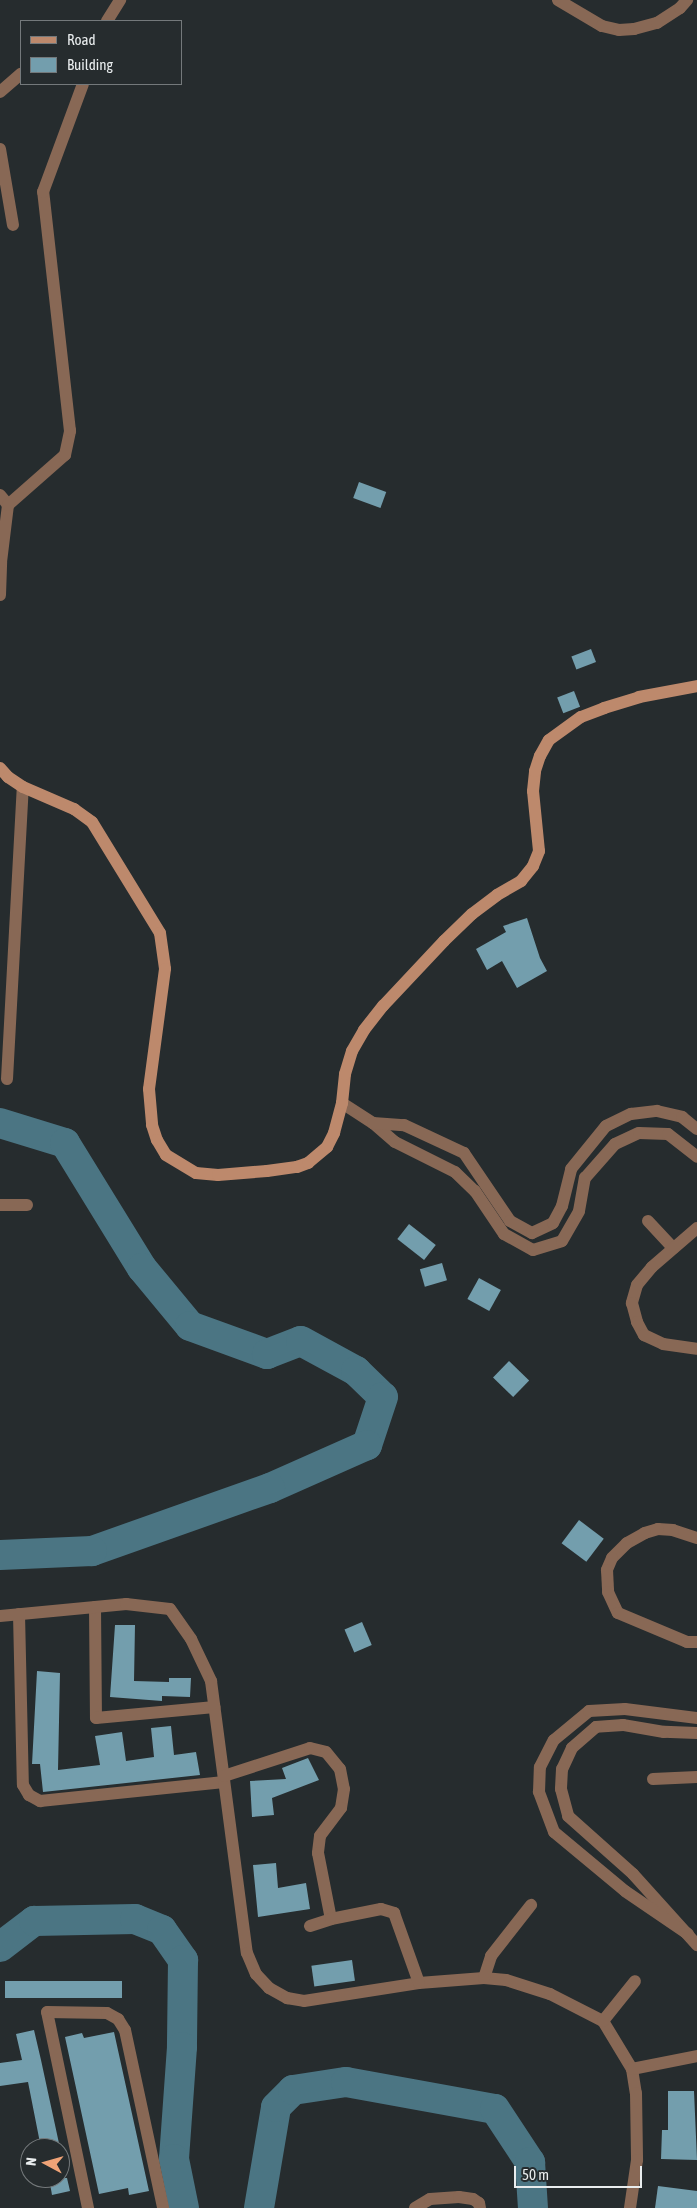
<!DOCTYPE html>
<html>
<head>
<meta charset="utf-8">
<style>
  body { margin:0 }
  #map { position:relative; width:697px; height:2208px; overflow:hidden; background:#262c2e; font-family:"Asap Condensed",sans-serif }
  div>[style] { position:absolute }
  .river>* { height:30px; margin:-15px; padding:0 15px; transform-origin:15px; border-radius:15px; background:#4b7583 }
  .building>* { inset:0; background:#739ead; transform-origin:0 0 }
  .minor>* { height:12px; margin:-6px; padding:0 6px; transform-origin:6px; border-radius:6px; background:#886855 }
  .secondary>* { height:12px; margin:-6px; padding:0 6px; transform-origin:6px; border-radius:6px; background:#bd896c }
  span { translate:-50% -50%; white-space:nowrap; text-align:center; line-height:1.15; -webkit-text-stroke:5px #262c2e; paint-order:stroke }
  .legend { position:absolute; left:20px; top:20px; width:162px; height:65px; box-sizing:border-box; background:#262c2e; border:1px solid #74797b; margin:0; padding:6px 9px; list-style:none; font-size:15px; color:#e9edee }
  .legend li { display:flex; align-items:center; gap:10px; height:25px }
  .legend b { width:25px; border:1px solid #74797b }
  .north { position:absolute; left:20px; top:2138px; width:50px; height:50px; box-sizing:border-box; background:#262c2e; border:1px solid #74797b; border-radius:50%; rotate:276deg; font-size:14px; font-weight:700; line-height:20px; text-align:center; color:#e9edee }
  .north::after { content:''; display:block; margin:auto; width:18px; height:22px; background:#efa377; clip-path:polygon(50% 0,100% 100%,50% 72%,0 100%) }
  .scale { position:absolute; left:514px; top:2166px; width:128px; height:22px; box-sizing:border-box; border:2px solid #e9edee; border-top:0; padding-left:6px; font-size:15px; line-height:18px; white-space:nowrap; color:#e9edee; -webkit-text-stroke:4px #262c2e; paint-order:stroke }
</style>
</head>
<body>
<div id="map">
  <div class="river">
    <i style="left:0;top:1123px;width:68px;rotate:17.1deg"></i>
    <i style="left:65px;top:1143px;width:147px;rotate:58.4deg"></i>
    <i style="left:142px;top:1268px;width:75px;rotate:50.4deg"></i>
    <i style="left:190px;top:1326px;width:82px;rotate:20deg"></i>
    <i style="left:267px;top:1354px;width:36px;rotate:-21deg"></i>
    <i style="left:301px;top:1341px;width:63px;rotate:28.6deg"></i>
    <i style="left:356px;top:1371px;width:37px;rotate:44deg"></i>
    <i style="left:383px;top:1397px;width:51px;rotate:108.4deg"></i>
    <i style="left:367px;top:1445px;width:106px;rotate:156.1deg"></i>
    <i style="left:270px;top:1488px;width:189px;rotate:160.5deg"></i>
    <i style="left:92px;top:1551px;width:92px;rotate:177.5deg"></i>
    <i style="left:0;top:1947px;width:43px;rotate:-37.4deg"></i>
    <i style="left:34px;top:1921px;width:101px;rotate:-1.1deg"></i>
    <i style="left:135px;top:1919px;width:29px;rotate:22deg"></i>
    <i style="left:162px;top:1930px;width:37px;rotate:55deg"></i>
    <i style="left:183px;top:1960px;width:87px;rotate:90.7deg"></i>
    <i style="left:182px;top:2047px;width:112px;rotate:94.1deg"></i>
    <i style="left:174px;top:2159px;width:50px;rotate:78.5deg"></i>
    <i style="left:259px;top:2208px;width:102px;rotate:-80.4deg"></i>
    <i style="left:276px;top:2107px;width:24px;rotate:-45deg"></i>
    <i style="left:293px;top:2090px;width:54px;rotate:-8.6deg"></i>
    <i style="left:346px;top:2082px;width:151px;rotate:10.3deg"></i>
    <i style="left:495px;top:2109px;width:64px;rotate:56.6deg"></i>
    <i style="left:530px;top:2162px;width:46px;rotate:86.3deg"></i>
  </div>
  <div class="building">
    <i style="left:359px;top:482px;width:29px;height:17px;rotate:20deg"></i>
    <i style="left:591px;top:649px;width:14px;height:21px;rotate:69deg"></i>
    <i style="left:574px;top:691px;width:17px;height:18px;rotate:69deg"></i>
    <i style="clip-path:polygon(527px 918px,540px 958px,547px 971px,517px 988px,502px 961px,487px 970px,476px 949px,506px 932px,503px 926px)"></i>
    <i style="left:409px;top:1224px;width:34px;height:19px;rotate:38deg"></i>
    <i style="left:442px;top:1263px;width:18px;height:23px;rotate:74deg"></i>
    <i style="left:479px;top:1278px;width:25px;height:24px;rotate:29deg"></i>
    <i style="left:509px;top:1361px;width:28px;height:23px;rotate:44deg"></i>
    <i style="left:579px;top:1520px;width:31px;height:29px;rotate:37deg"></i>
    <i style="left:362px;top:1622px;width:25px;height:19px;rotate:67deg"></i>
    <i style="clip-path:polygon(115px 1625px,135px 1625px,134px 1681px,169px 1682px,169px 1678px,191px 1678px,190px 1697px,162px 1696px,162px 1701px,110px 1697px)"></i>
    <i style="clip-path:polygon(37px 1671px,60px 1673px,58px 1770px,100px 1765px,95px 1736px,122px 1732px,126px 1761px,154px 1757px,151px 1728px,171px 1726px,174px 1755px,196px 1752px,200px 1775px,43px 1792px,40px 1764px,32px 1764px)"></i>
    <i style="clip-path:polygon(308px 1758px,319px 1780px,272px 1798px,274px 1815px,252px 1817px,250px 1781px,286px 1779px,282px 1768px)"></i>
    <i style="clip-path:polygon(276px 1863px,278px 1888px,306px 1883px,310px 1909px,258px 1917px,253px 1865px)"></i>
    <i style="left:352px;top:1960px;width:21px;height:41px;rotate:82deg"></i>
    <i style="left:5px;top:1981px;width:117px;height:17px"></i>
    <i style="clip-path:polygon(34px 2030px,41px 2060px,60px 2148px,41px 2148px,28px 2082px,0 2086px,0 2063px,22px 2060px,16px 2034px)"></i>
    <i style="clip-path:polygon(114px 2032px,149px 2191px,129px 2195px,128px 2188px,99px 2194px,65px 2037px,82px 2033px,84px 2038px)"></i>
    <i style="clip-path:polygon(668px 2091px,694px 2091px,697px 2160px,661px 2159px,662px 2130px,668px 2130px)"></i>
    <i style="clip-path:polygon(49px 2178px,67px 2178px,70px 2191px,52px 2195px)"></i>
    <i style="clip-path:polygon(658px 2186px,697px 2191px,697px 2208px,655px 2208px)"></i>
  </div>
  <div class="minor">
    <i style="left:558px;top:0;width:51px;rotate:30.6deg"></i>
    <i style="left:602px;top:26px;width:17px;rotate:13deg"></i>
    <i style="left:619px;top:30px;width:15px;rotate:-4deg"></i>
    <i style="left:634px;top:29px;width:24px;rotate:-15deg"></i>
    <i style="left:657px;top:23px;width:27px;rotate:-33deg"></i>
    <i style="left:680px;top:8px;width:11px;rotate:-49deg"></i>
    <i style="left:107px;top:21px;width:25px;rotate:-58deg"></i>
    <i style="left:0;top:92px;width:28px;rotate:-41deg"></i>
    <i style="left:0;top:149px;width:77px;rotate:80.3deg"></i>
    <i style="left:0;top:495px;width:13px;rotate:51deg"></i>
    <i style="left:0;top:595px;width:33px;rotate:-88deg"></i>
    <i style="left:1px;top:562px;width:57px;rotate:-83deg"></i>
    <i style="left:8px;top:505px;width:76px;rotate:-41.3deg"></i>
    <i style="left:65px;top:455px;width:25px;rotate:-78deg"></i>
    <i style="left:70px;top:431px;width:241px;rotate:-96.4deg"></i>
    <i style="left:43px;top:192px;width:115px;rotate:-69.7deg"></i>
    <i style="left:7px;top:1079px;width:292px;rotate:-86.9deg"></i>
    <i style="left:342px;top:1103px;width:37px;rotate:33deg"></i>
    <i style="left:373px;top:1123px;width:29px;rotate:41deg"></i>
    <i style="left:395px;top:1142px;width:67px;rotate:26.6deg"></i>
    <i style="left:455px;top:1172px;width:28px;rotate:44deg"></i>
    <i style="left:475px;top:1191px;width:52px;rotate:56deg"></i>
    <i style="left:504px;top:1234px;width:33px;rotate:29deg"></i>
    <i style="left:533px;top:1250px;width:30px;rotate:-17deg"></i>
    <i style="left:562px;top:1241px;width:34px;rotate:-60deg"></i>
    <i style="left:579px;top:1211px;width:34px;rotate:-80deg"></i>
    <i style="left:585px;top:1178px;width:45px;rotate:-48.6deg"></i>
    <i style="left:615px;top:1144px;width:26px;rotate:-25deg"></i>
    <i style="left:639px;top:1133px;width:29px;rotate:2deg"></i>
    <i style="left:668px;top:1134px;width:37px;rotate:38deg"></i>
    <i style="left:373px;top:1123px;width:31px;rotate:4deg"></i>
    <i style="left:404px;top:1125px;width:66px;rotate:25deg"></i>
    <i style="left:464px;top:1153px;width:82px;rotate:55.9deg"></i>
    <i style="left:510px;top:1221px;width:25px;rotate:29deg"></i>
    <i style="left:532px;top:1233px;width:23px;rotate:-25deg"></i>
    <i style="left:553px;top:1223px;width:19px;rotate:-62deg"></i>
    <i style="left:562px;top:1206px;width:38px;rotate:-76deg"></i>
    <i style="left:571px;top:1169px;width:55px;rotate:-50.9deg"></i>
    <i style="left:606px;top:1126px;width:28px;rotate:-26deg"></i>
    <i style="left:631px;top:1114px;width:26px;rotate:-7deg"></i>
    <i style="left:657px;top:1111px;width:26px;rotate:13deg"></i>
    <i style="left:682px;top:1117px;width:19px;rotate:39deg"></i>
    <i style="left:0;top:1205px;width:27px"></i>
    <i style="left:648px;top:1221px;width:37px;rotate:47deg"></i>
    <i style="left:697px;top:1228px;width:60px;rotate:139.1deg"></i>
    <i style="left:652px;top:1267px;width:23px;rotate:130deg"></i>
    <i style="left:637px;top:1285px;width:19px;rotate:106deg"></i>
    <i style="left:632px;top:1303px;width:20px;rotate:75deg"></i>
    <i style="left:637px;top:1322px;width:15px;rotate:62deg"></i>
    <i style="left:644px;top:1335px;width:21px;rotate:25deg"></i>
    <i style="left:663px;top:1344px;width:34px;rotate:8deg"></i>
    <i style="left:697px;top:1538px;width:25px;rotate:-162deg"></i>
    <i style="left:673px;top:1530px;width:15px;rotate:-176deg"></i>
    <i style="left:658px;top:1529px;width:14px;rotate:163deg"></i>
    <i style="left:645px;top:1533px;width:21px;rotate:151deg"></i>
    <i style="left:627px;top:1543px;width:21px;rotate:135deg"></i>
    <i style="left:612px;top:1558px;width:13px;rotate:113deg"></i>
    <i style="left:607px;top:1570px;width:22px;rotate:87deg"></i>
    <i style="left:608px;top:1592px;width:23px;rotate:65deg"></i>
    <i style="left:618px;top:1613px;width:75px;rotate:22.8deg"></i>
    <i style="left:687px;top:1642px;width:10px"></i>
    <i style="left:95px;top:1607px;width:111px;rotate:89.5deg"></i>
    <i style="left:96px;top:1718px;width:119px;rotate:-5.3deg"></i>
    <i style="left:19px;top:1614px;width:171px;rotate:88.7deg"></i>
    <i style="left:23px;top:1785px;width:12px;rotate:59deg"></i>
    <i style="left:29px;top:1795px;width:13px;rotate:29deg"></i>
    <i style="left:40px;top:1801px;width:185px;rotate:-5.9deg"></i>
    <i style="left:0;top:1616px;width:127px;rotate:-5.4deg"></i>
    <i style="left:126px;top:1604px;width:44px;rotate:6.5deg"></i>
    <i style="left:170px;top:1609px;width:37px;rotate:55deg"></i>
    <i style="left:191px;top:1639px;width:47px;rotate:64.5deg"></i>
    <i style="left:211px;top:1681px;width:274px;rotate:82.5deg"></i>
    <i style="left:247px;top:1953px;width:23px;rotate:67deg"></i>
    <i style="left:256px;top:1974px;width:19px;rotate:47deg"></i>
    <i style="left:269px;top:1988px;width:21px;rotate:29deg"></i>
    <i style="left:287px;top:1998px;width:17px;rotate:10deg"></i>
    <i style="left:304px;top:2001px;width:116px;rotate:-8.9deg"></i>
    <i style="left:419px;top:1983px;width:65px;rotate:-4.4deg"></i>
    <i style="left:484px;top:1978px;width:22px;rotate:5deg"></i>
    <i style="left:506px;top:1980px;width:46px;rotate:17.7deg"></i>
    <i style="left:550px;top:1994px;width:59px;rotate:27deg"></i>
    <i style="left:603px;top:2021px;width:56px;rotate:58.9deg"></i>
    <i style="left:632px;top:2069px;width:24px;rotate:81deg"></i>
    <i style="left:636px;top:2093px;width:67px;rotate:89.1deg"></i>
    <i style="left:637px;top:2160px;width:49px;rotate:98.3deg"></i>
    <i style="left:697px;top:1733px;width:33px;rotate:-178deg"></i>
    <i style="left:664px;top:1732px;width:42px;rotate:-170.3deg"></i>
    <i style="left:623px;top:1725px;width:27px;rotate:176deg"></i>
    <i style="left:596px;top:1727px;width:32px;rotate:139deg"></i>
    <i style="left:572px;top:1748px;width:23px;rotate:115deg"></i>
    <i style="left:562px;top:1769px;width:20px;rotate:93deg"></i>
    <i style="left:561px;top:1789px;width:28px;rotate:75deg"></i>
    <i style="left:568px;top:1816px;width:87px;rotate:41.7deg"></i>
    <i style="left:633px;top:1874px;width:96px;rotate:48deg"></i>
    <i style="left:224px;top:1776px;width:90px;rotate:-18deg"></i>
    <i style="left:310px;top:1748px;width:16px;rotate:14deg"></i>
    <i style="left:326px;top:1752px;width:22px;rotate:51deg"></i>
    <i style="left:340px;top:1769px;width:20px;rotate:79deg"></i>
    <i style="left:344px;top:1789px;width:19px;rotate:99deg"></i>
    <i style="left:341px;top:1808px;width:35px;rotate:127deg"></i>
    <i style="left:320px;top:1836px;width:17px;rotate:97deg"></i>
    <i style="left:318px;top:1853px;width:67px;rotate:78.9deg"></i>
    <i style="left:653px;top:1779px;width:44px;rotate:-2.6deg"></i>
    <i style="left:310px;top:1926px;width:22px;rotate:-18deg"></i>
    <i style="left:331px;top:1919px;width:51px;rotate:-11.3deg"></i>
    <i style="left:381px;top:1909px;width:14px;rotate:17deg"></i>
    <i style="left:394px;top:1913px;width:74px;rotate:70.3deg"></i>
    <i style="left:688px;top:1934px;width:76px;rotate:-145.7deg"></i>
    <i style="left:625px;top:1891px;width:92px;rotate:-140.3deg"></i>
    <i style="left:554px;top:1832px;width:43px;rotate:-110.6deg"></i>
    <i style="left:539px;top:1792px;width:25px;rotate:-88deg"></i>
    <i style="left:540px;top:1767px;width:30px;rotate:-63deg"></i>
    <i style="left:554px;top:1740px;width:45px;rotate:-39.6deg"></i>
    <i style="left:589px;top:1711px;width:36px;rotate:-3deg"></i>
    <i style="left:625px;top:1709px;width:73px;rotate:7.1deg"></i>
    <i style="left:484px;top:1978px;width:23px;rotate:-72deg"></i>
    <i style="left:491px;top:1956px;width:65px;rotate:-51.9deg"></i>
    <i style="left:603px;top:2021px;width:51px;rotate:-51.3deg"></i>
    <i style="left:632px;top:2069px;width:66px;rotate:-11.3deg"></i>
    <i style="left:88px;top:2208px;width:200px;rotate:-101.8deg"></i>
    <i style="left:47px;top:2012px;width:60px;rotate:1deg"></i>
    <i style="left:107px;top:2013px;width:13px;rotate:29deg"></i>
    <i style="left:118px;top:2019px;width:13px;rotate:58deg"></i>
    <i style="left:125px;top:2030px;width:182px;rotate:77.9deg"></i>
    <i style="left:415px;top:2208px;width:17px;rotate:-31deg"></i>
    <i style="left:430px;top:2199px;width:29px;rotate:-4deg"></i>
    <i style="left:459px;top:2197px;width:14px;rotate:8deg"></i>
    <i style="left:473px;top:2199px;width:7px;rotate:34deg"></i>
    <i style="left:479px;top:2203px;width:5px;rotate:79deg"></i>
  </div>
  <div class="secondary">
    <i style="left:0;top:768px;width:12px;rotate:48deg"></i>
    <i style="left:8px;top:777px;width:18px;rotate:34deg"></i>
    <i style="left:23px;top:787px;width:56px;rotate:23.3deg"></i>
    <i style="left:74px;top:809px;width:22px;rotate:36deg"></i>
    <i style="left:92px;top:822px;width:130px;rotate:58.5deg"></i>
    <i style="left:160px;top:933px;width:36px;rotate:82deg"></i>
    <i style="left:165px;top:969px;width:121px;rotate:97.6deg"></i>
    <i style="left:149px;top:1089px;width:36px;rotate:85deg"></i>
    <i style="left:152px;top:1125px;width:16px;rotate:72deg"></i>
    <i style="left:157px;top:1140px;width:17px;rotate:59deg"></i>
    <i style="left:166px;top:1155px;width:35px;rotate:31deg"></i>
    <i style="left:196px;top:1173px;width:22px;rotate:5deg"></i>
    <i style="left:218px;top:1175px;width:49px;rotate:-4.7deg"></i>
    <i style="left:267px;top:1171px;width:30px;rotate:-8deg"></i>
    <i style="left:297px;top:1167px;width:12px;rotate:-20deg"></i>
    <i style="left:308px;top:1163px;width:25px;rotate:-40deg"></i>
    <i style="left:327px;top:1147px;width:16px;rotate:-63deg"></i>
    <i style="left:334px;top:1133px;width:31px;rotate:-75deg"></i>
    <i style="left:342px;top:1103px;width:29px;rotate:-84deg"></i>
    <i style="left:345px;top:1074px;width:24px;rotate:-73deg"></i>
    <i style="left:352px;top:1051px;width:24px;rotate:-60deg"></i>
    <i style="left:364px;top:1030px;width:31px;rotate:-52deg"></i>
    <i style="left:383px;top:1006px;width:89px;rotate:-46.8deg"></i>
    <i style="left:444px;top:941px;width:39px;rotate:-44deg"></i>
    <i style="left:472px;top:914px;width:31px;rotate:-37deg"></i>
    <i style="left:497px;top:895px;width:28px;rotate:-30deg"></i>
    <i style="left:521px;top:881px;width:19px;rotate:-51deg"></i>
    <i style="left:533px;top:866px;width:16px;rotate:-68deg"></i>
    <i style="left:539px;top:851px;width:60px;rotate:-95.7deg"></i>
    <i style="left:533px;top:791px;width:20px;rotate:-84deg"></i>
    <i style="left:535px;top:771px;width:16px;rotate:-72deg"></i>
    <i style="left:540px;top:756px;width:18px;rotate:-61deg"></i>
    <i style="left:549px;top:740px;width:39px;rotate:-36deg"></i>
    <i style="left:581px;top:717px;width:25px;rotate:-21deg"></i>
    <i style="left:604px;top:708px;width:37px;rotate:-17deg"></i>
    <i style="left:639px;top:697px;width:59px;rotate:-10.7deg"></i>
  </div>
  <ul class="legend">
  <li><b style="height:6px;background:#bd896c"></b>Road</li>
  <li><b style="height:14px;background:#739ead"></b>Building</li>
  </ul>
  <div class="north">N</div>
  <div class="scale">50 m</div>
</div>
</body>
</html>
